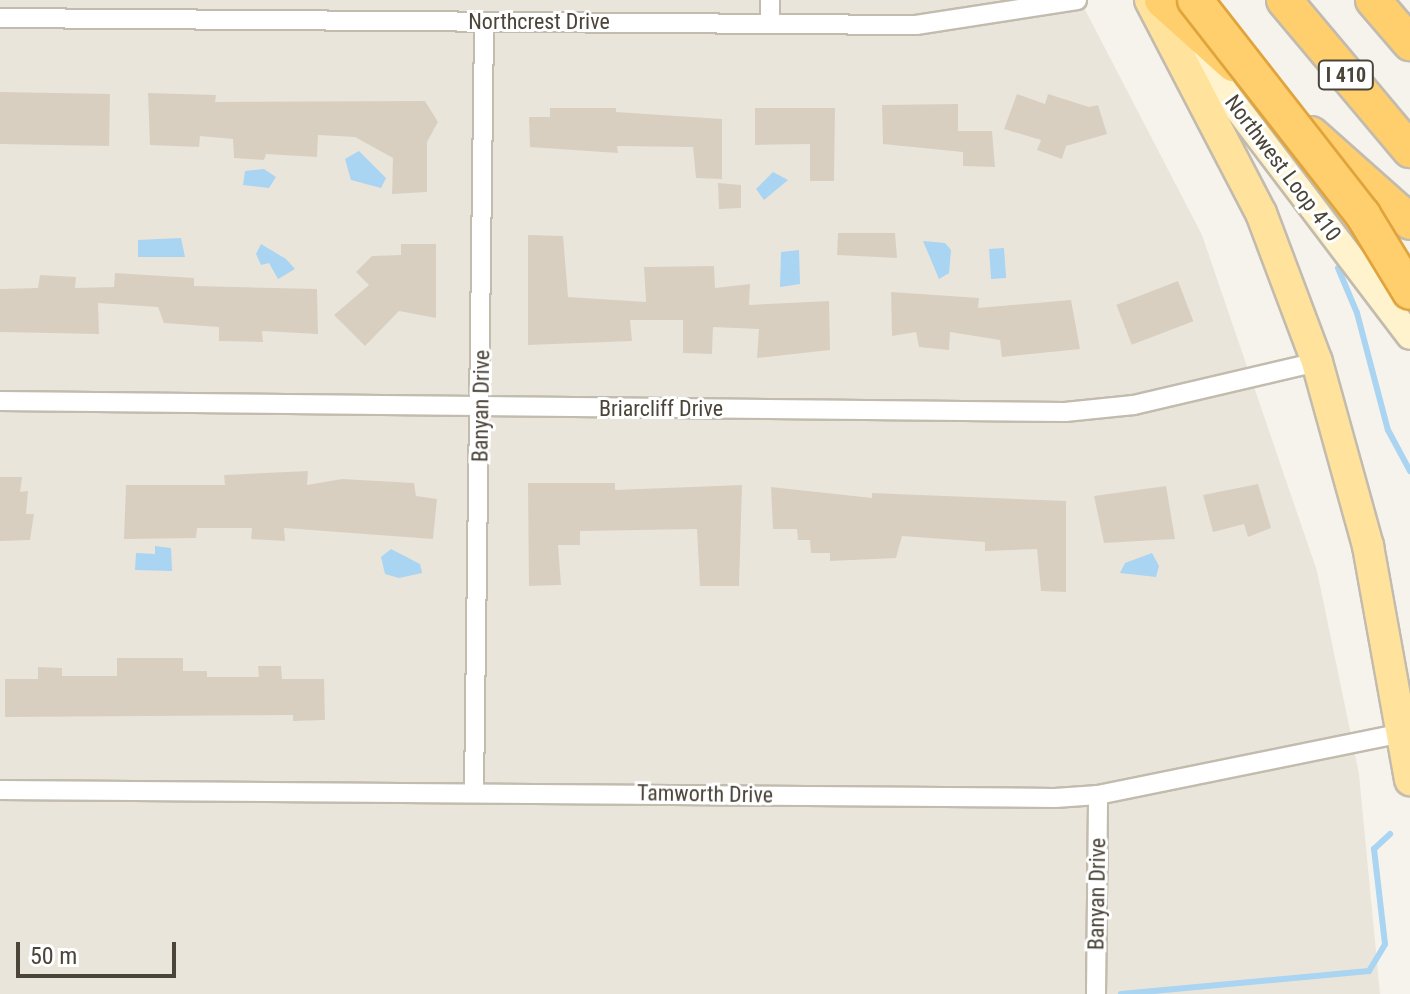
<!DOCTYPE html>
<html>
<head>
<meta charset="utf-8">
<style>
  body { margin:0 }
  #map { position:relative; width:1410px; height:994px; overflow:hidden; background:#f6f3ec; font-family:"Roboto Condensed",sans-serif }
  div>[style] { position:absolute }
  .residential>* { inset:0; background:#eae5da }
  .water>* { inset:0; background:#a9d4f2; transform-origin:0 0 }
  .stream>* { height:6px; margin:-3px; padding:0 3px; transform-origin:3px; border-radius:3px; background:#a9d4f2 }
  .building>* { inset:0; background:#d8cfc1; transform-origin:0 0 }
  .roads { filter:drop-shadow(2px 0 #c2bbae) drop-shadow(-2px 0 #c2bbae) drop-shadow(0 2px #c2bbae) drop-shadow(0 -2px #c2bbae) }
  .street>* { height:18px; margin:-9px; padding:0 9px; transform-origin:9px; border-radius:9px; background:#fff }
  .secondary>* { height:26px; margin:-13px; padding:0 13px; transform-origin:13px; border-radius:13px; background:#fff3cd }
  .primary>* { height:30px; margin:-15px; padding:0 15px; transform-origin:15px; border-radius:15px; background:#ffe39c }
  .highway>* { height:34px; margin:-17px; padding:0 17px; transform-origin:17px; border-radius:17px; background:#ffcf6e }
  .bridges { filter:drop-shadow(2px 0 #e0a43c) drop-shadow(-2px 0 #e0a43c) drop-shadow(0 2px #e0a43c) drop-shadow(0 -2px #e0a43c) }
  .highway-bridge>* { height:34px; margin:-17px; padding:0 17px; transform-origin:17px; border-radius:17px; background:#ffcf6e }
  span { translate:-50% -50%; white-space:nowrap; text-align:center; line-height:1.15; -webkit-text-stroke:6px #fff; paint-order:stroke }
  .shield-label span { padding:2px 6px; background:#fff; border:2px solid; border-radius:6px; -webkit-text-stroke-width:0 }
  .shield-label { font-size:20px; color:#4b4439; font-weight:700 }
  .street-label { font-size:22px; color:#4b4439 }
  .scale { position:absolute; left:16px; top:942px; width:160px; height:36px; box-sizing:border-box; border:4px solid #4b4439; border-top:0; padding-left:10px; font-size:24px; line-height:28px; white-space:nowrap; color:#4b4439; -webkit-text-stroke:6px #fff; paint-order:stroke }
</style>
</head>
<body>
<div id="map">
  <div class="residential">
    <i style="clip-path:polygon(0 0,1080px 0,1202px 235px,1317px 571px,1359px 774px,1380px 994px,0 994px)"></i>
  </div>
  <div class="water">
    <i style="clip-path:polygon(359px 151px,386px 178px,381px 188px,351px 180px,345px 159px)"></i>
    <i style="clip-path:polygon(264px 169px,276px 177px,269px 188px,243px 185px,245px 171px)"></i>
    <i style="clip-path:polygon(773px 172px,788px 180px,764px 200px,756px 189px)"></i>
    <i style="clip-path:polygon(181px 238px,185px 257px,138px 257px,138px 240px)"></i>
    <i style="clip-path:polygon(923px 241px,945px 243px,951px 250px,949px 273px,939px 279px)"></i>
    <i style="clip-path:polygon(261px 244px,286px 259px,295px 269px,278px 279px,269px 263px,261px 265px,256px 254px)"></i>
    <i style="left:1004px;top:248px;width:30px;height:15px;rotate:86deg"></i>
    <i style="clip-path:polygon(799px 250px,800px 284px,780px 287px,781px 252px)"></i>
    <i style="clip-path:polygon(155px 546px,171px 548px,172px 571px,135px 570px,136px 553px,155px 554px)"></i>
    <i style="clip-path:polygon(391px 549px,420px 564px,422px 573px,399px 578px,385px 574px,381px 557px)"></i>
    <i style="clip-path:polygon(1152px 553px,1159px 566px,1156px 577px,1120px 573px,1125px 563px)"></i>
  </div>
  <div class="stream">
    <i style="left:1338px;top:268px;width:49px;rotate:67.1deg"></i>
    <i style="left:1357px;top:313px;width:121px;rotate:75.2deg"></i>
    <i style="left:1388px;top:430px;width:47px;rotate:61.8deg"></i>
    <i style="left:1121px;top:994px;width:249px;rotate:-5.3deg"></i>
    <i style="left:1369px;top:971px;width:31px;rotate:-59deg"></i>
    <i style="left:1385px;top:944px;width:96px;rotate:-96.6deg"></i>
    <i style="left:1374px;top:849px;width:22px;rotate:-43deg"></i>
  </div>
  <div class="building">
    <i style="left:0;top:92px;width:110px;height:52px;rotate:1deg"></i>
    <i style="clip-path:polygon(148px 93px,216px 95px,215px 102px,425px 101px,438px 122px,427px 142px,427px 192px,392px 194px,393px 158px,355px 137px,318px 135px,317px 157px,266px 154px,264px 160px,234px 158px,233px 139px,200px 136px,199px 147px,150px 145px)"></i>
    <i style="clip-path:polygon(1017px 94px,1045px 104px,1048px 94px,1089px 107px,1098px 105px,1107px 134px,1066px 146px,1062px 159px,1037px 150px,1041px 140px,1004px 129px)"></i>
    <i style="clip-path:polygon(958px 104px,958px 131px,992px 131px,995px 167px,963px 166px,963px 152px,883px 144px,882px 105px)"></i>
    <i style="clip-path:polygon(550px 108px,616px 108px,616px 112px,722px 119px,722px 179px,696px 178px,693px 147px,617px 146px,618px 153px,530px 147px,529px 117px,550px 117px)"></i>
    <i style="clip-path:polygon(755px 108px,835px 108px,834px 181px,810px 181px,810px 144px,755px 145px)"></i>
    <i style="clip-path:polygon(718px 183px,741px 185px,741px 208px,719px 209px)"></i>
    <i style="clip-path:polygon(838px 233px,895px 233px,897px 258px,837px 255px)"></i>
    <i style="clip-path:polygon(528px 235px,563px 236px,568px 297px,646px 302px,644px 267px,714px 266px,715px 288px,750px 284px,749px 305px,829px 301px,830px 350px,757px 358px,759px 329px,713px 327px,712px 354px,683px 353px,683px 320px,630px 320px,632px 341px,528px 345px)"></i>
    <i style="clip-path:polygon(401px 244px,436px 244px,436px 318px,399px 311px,365px 346px,334px 315px,369px 285px,356px 272px,372px 256px,401px 255px)"></i>
    <i style="clip-path:polygon(115px 273px,194px 278px,194px 286px,317px 289px,318px 334px,262px 331px,263px 342px,219px 341px,219px 327px,164px 323px,158px 307px,98px 303px,99px 334px,0 332px,0 289px,38px 288px,40px 275px,76px 277px,75px 288px,114px 287px)"></i>
    <i style="left:1178px;top:281px;width:43px;height:66px;rotate:69deg"></i>
    <i style="clip-path:polygon(891px 292px,979px 298px,978px 308px,1071px 300px,1080px 349px,1002px 357px,1000px 340px,950px 332px,949px 350px,919px 347px,916px 332px,892px 336px)"></i>
    <i style="clip-path:polygon(308px 471px,307px 485px,342px 479px,414px 483px,416px 496px,437px 499px,433px 539px,284px 528px,285px 541px,251px 539px,252px 528px,197px 528px,196px 538px,124px 539px,126px 485px,225px 485px,224px 475px)"></i>
    <i style="clip-path:polygon(0 477px,22px 477px,20px 492px,28px 491px,26px 514px,34px 514px,30px 540px,0 541px)"></i>
    <i style="clip-path:polygon(528px 483px,615px 483px,615px 490px,742px 485px,739px 586px,700px 586px,697px 529px,580px 531px,580px 545px,558px 545px,561px 585px,529px 586px)"></i>
    <i style="clip-path:polygon(1258px 484px,1271px 528px,1248px 537px,1244px 524px,1213px 532px,1203px 495px)"></i>
    <i style="clip-path:polygon(1166px 486px,1175px 539px,1104px 543px,1094px 496px)"></i>
    <i style="clip-path:polygon(771px 487px,872px 498px,872px 493px,1066px 501px,1066px 592px,1041px 591px,1037px 549px,985px 551px,985px 542px,902px 536px,896px 558px,830px 561px,830px 553px,811px 553px,810px 540px,798px 540px,797px 529px,773px 529px)"></i>
    <i style="clip-path:polygon(117px 658px,183px 658px,183px 671px,207px 671px,207px 677px,259px 677px,258px 666px,281px 666px,282px 679px,324px 679px,325px 720px,293px 721px,293px 715px,5px 717px,5px 679px,38px 679px,38px 667px,62px 668px,62px 676px,117px 676px)"></i>
  </div>
  <div class="roads">
    <div class="street">
      <i style="left:0;top:18px;width:916px;rotate:0.44deg"></i>
      <i style="left:916px;top:25px;width:163px;rotate:-8.8deg"></i>
      <i style="left:770px;top:24px;width:24px;rotate:-90deg"></i>
      <i style="left:0;top:401px;width:1065px;rotate:0.59deg"></i>
      <i style="left:1065px;top:412px;width:69px;rotate:-5.8deg"></i>
      <i style="left:1134px;top:405px;width:188px;rotate:-13.2deg"></i>
      <i style="left:0;top:790px;width:1055px;rotate:0.43deg"></i>
      <i style="left:1055px;top:798px;width:43px;rotate:-4deg"></i>
      <i style="left:1098px;top:795px;width:312px;rotate:-11.5deg"></i>
      <i style="left:474px;top:791px;width:769px;rotate:-89.25deg"></i>
      <i style="left:1096px;top:994px;width:199px;rotate:-89.4deg"></i>
    </div>
    <div class="secondary">
      <i style="left:1174px;top:25px;width:390px;rotate:52.8deg"></i>
    </div>
    <div class="primary">
      <i style="left:1150px;top:0;width:240px;rotate:62.5deg"></i>
      <i style="left:1261px;top:213px;width:159px;rotate:69.4deg"></i>
      <i style="left:1317px;top:362px;width:191px;rotate:74.5deg"></i>
      <i style="left:1368px;top:546px;width:238px;rotate:79.8deg"></i>
    </div>
    <div class="highway">
      <i style="left:1162px;top:0;width:96px;rotate:42deg"></i>
      <i style="left:1284px;top:0;width:196px;rotate:50deg"></i>
      <i style="left:1373px;top:0;width:57px;rotate:49.3deg"></i>
      <i style="left:1311px;top:134px;width:132px;rotate:41.6deg"></i>
    </div>
  </div>
  <div class="bridges">
    <div class="highway-bridge">
      <i style="left:1195px;top:0;width:273px;rotate:52deg"></i>
      <i style="left:1363px;top:215px;width:90px;rotate:58.6deg"></i>
    </div>
  </div>
  <div class="shield-label">
    <span style="left:1346px;top:75px">I 410</span>
  </div>
  <div class="street-label">
    <span style="left:539px;top:22px">Northcrest Drive</span>
    <span style="left:1283px;top:168px;rotate:53deg">Northwest Loop 410</span>
    <span style="left:481px;top:406px;rotate:-89deg">Banyan Drive</span>
    <span style="left:661px;top:409px">Briarcliff Drive</span>
    <span style="left:705px;top:794px;rotate:1deg">Tamworth Drive</span>
    <span style="left:1097px;top:894px;rotate:-89deg">Banyan Drive</span>
  </div>
  <div class="scale">50 m</div>
</div>
</body>
</html>
